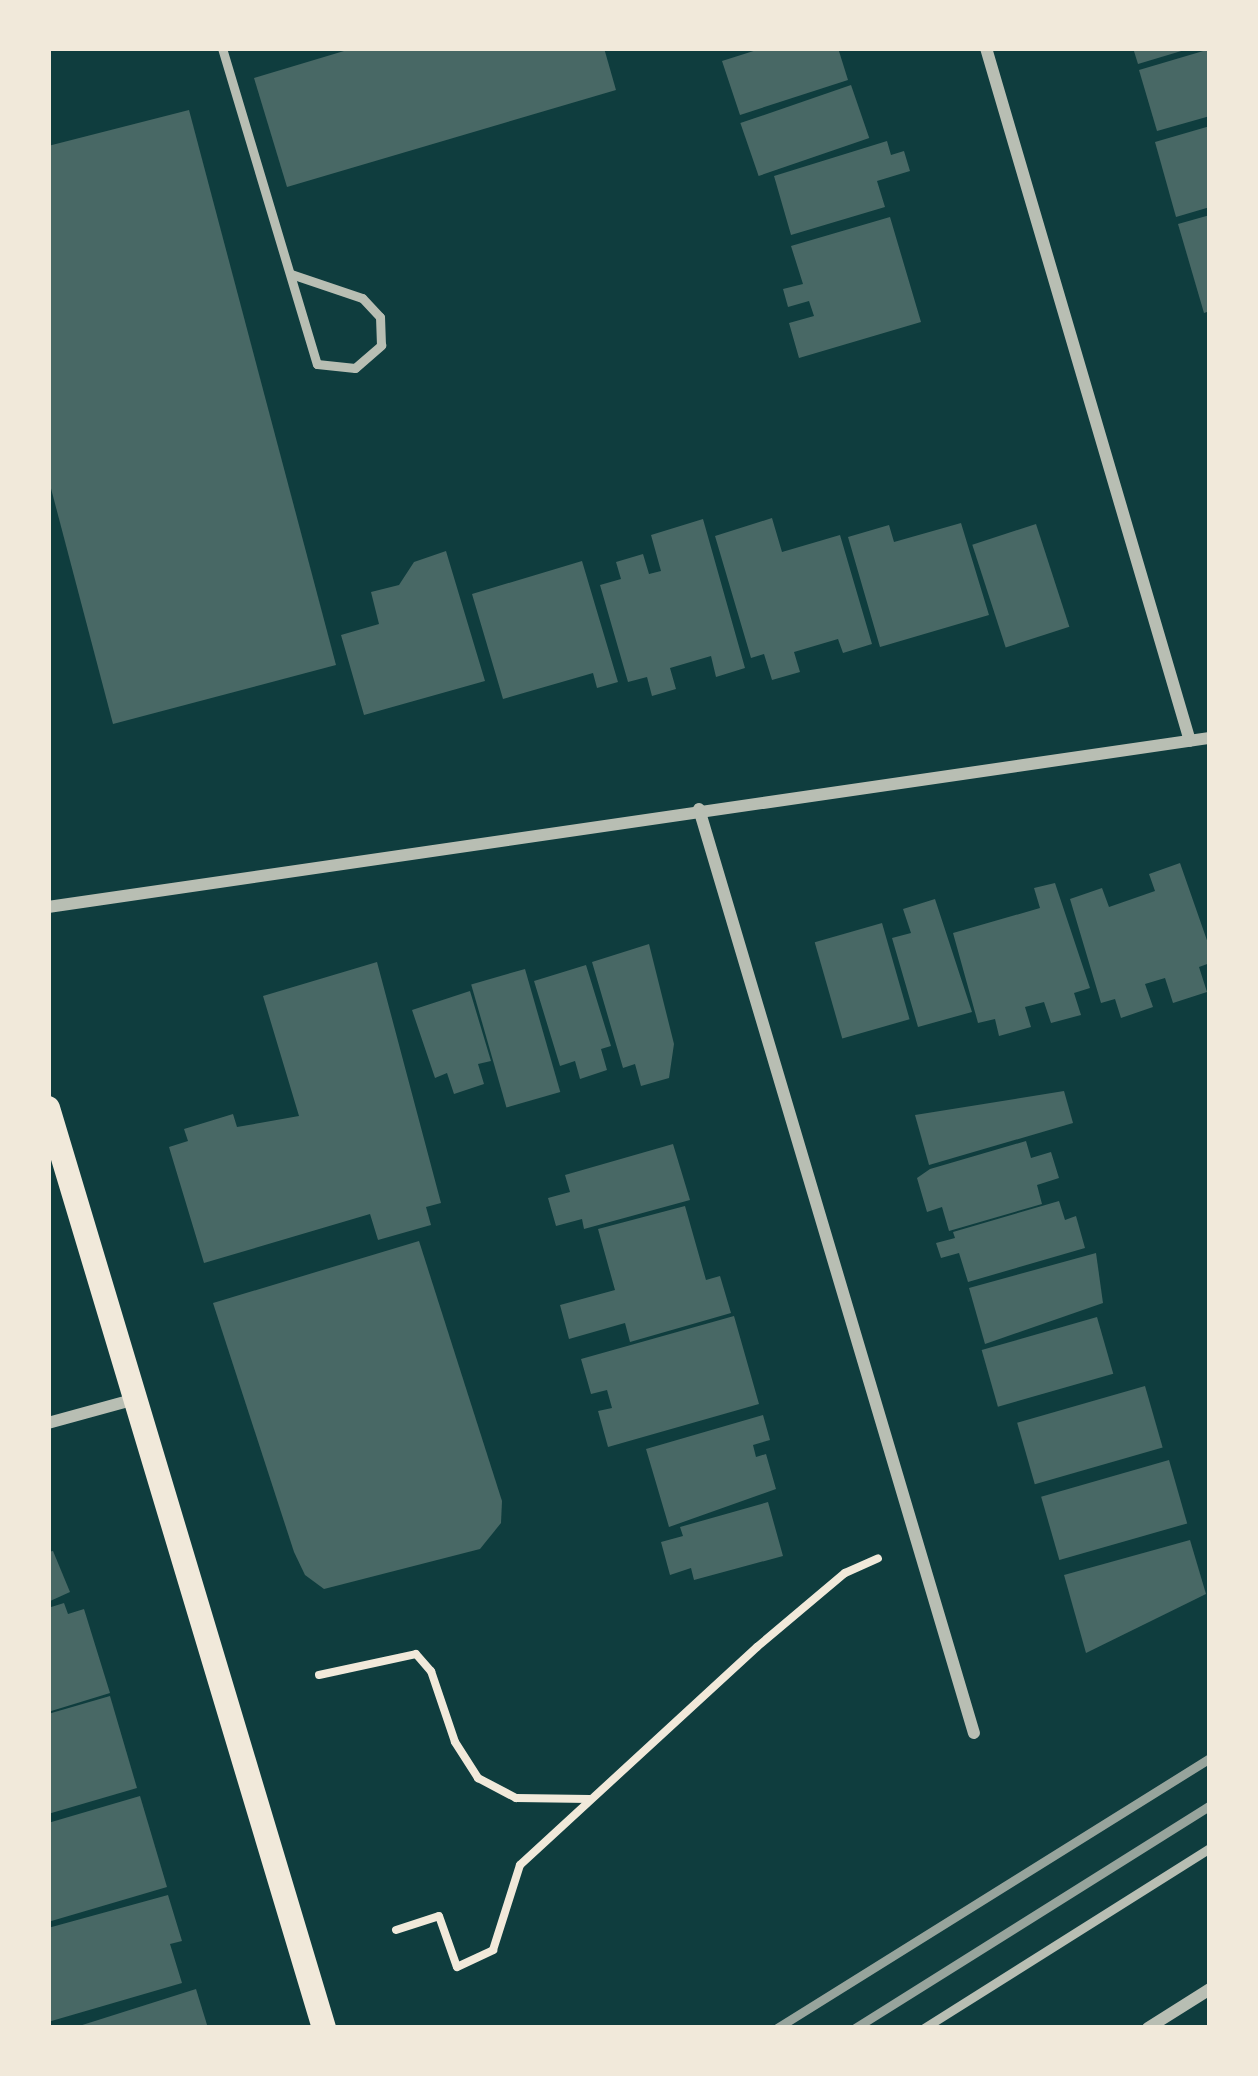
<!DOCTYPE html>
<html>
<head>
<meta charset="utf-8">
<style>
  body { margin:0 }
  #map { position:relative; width:1258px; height:2076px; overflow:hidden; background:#0f3d3e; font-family:Jost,sans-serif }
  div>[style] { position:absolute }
  .building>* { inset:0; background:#486865; transform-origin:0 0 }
  .path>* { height:8px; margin:-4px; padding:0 4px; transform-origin:4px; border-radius:4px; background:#f1e9da }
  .service>* { height:9px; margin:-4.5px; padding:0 4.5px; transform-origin:4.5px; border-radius:4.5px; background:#b8beb3 }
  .minor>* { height:12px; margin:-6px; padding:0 6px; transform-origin:6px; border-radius:6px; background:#b8beb3 }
  .secondary>* { height:24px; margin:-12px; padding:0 12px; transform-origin:12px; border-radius:12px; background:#f1e9da }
  .rail>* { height:9px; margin:-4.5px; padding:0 4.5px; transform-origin:4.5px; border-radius:4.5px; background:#97a49c }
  span { translate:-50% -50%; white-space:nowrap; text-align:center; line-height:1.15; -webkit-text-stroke:12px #f1e9da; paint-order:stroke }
  .frame { position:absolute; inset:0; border:51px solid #f1e9da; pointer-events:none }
</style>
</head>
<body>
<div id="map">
  <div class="building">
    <i style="clip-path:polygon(354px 48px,604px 48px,616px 90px,287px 187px,254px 78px)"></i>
    <i style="clip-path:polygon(763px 48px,838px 48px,848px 80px,740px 115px,722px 61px)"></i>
    <i style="clip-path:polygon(1133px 48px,1188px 48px,1188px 49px,1138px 64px)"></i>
    <i style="clip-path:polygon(1210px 49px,1210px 116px,1157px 131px,1139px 70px)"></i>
    <i style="left:851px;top:85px;width:56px;height:117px;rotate:71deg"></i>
    <i style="clip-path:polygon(189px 110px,336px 665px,113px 724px,48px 477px,48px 146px)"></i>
    <i style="clip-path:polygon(1210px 126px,1210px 207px,1176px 217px,1155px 142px)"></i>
    <i style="clip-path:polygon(887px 141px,891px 155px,904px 151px,910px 171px,877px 181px,885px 207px,791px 235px,774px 176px)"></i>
    <i style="clip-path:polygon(1210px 215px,1210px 311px,1204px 313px,1178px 224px)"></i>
    <i style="clip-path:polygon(890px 217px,921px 322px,799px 358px,789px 323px,814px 316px,809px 301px,788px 307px,783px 289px,803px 284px,791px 246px)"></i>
    <i style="clip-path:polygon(772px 518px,782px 552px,840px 535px,872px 644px,843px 653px,838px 639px,794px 652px,800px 672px,772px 680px,764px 654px,751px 658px,715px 536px)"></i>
    <i style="clip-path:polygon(703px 519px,745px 668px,716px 677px,711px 656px,670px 668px,676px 689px,652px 696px,647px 677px,628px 682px,600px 585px,621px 579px,616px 562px,643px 554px,649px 574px,661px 571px,651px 535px)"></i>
    <i style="clip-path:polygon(961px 523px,989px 615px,880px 647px,848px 537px,889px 525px,894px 542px)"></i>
    <i style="left:1036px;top:524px;width:108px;height:67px;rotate:72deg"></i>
    <i style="clip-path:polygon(446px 551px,485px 681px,364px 715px,341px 635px,379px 624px,371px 592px,399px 585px,414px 562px)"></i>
    <i style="clip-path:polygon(582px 561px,618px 682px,597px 688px,593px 673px,503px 699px,472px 594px)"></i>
    <i style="clip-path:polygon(1180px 863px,1210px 949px,1210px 963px,1199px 967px,1207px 992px,1173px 1003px,1165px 978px,1145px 984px,1153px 1007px,1121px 1018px,1115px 999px,1101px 1003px,1070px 899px,1102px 888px,1109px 907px,1155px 891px,1149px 874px)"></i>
    <i style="clip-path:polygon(1055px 883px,1090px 988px,1074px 993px,1081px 1015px,1051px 1023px,1044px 1002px,1025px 1007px,1031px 1027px,999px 1036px,995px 1019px,978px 1023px,953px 933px,1040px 908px,1034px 888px)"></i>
    <i style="clip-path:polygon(935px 899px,972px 1012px,918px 1027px,892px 938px,911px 933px,903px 909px)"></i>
    <i style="left:882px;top:923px;width:100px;height:70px;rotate:74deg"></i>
    <i style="clip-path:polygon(649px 944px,674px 1044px,669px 1078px,641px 1086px,635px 1064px,623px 1068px,592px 962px)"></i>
    <i style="clip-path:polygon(377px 962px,441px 1203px,426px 1207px,431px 1225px,378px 1240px,370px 1214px,204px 1263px,169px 1147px,188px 1141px,184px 1129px,233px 1114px,237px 1127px,299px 1116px,263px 996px)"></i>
    <i style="clip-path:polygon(586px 965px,611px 1046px,601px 1049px,607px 1070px,580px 1079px,575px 1061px,560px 1066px,534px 981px)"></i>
    <i style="left:525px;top:969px;width:128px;height:56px;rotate:74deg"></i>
    <i style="clip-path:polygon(470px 991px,491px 1061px,478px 1064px,484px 1084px,454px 1094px,447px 1073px,435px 1078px,412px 1010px)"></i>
    <i style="clip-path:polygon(1064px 1091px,1073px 1123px,929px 1165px,915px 1115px)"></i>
    <i style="clip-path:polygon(1026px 1141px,1031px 1158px,1051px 1152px,1059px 1178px,1037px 1185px,1042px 1204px,949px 1231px,942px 1207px,927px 1212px,917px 1178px,930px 1169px)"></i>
    <i style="clip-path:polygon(673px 1144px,690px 1200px,584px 1229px,582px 1219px,556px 1226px,548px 1198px,570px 1192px,565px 1175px)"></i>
    <i style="clip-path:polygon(1059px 1201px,1065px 1220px,1076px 1216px,1085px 1248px,968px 1282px,959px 1253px,941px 1258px,936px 1243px,955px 1238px,953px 1232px)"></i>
    <i style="clip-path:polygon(685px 1206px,706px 1280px,720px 1276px,731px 1313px,630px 1342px,625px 1323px,569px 1339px,560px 1305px,615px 1290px,598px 1229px)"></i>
    <i style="clip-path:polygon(419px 1241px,502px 1501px,501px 1523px,480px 1549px,324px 1589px,305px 1575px,294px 1552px,213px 1303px)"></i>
    <i style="clip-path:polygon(1096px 1253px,1103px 1303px,985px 1344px,969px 1288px)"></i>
    <i style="clip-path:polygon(734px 1316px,759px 1404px,608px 1447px,598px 1411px,612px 1408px,607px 1390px,591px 1394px,581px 1359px)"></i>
    <i style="left:1097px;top:1317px;width:59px;height:120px;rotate:74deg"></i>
    <i style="left:1145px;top:1386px;width:64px;height:133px;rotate:74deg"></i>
    <i style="clip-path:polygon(763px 1415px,770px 1440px,753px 1445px,756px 1457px,766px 1454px,776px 1489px,669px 1527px,646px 1449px)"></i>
    <i style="left:1169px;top:1460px;width:66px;height:133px;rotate:74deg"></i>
    <i style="clip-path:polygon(768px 1502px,783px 1556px,694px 1580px,691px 1568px,670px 1575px,661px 1542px,683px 1536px,680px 1527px)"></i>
    <i style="clip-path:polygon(1190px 1540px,1206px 1594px,1086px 1653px,1064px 1575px)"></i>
    <i style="clip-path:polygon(53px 1551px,70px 1592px,48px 1602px,48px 1552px)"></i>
    <i style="clip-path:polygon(64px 1603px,68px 1614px,84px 1609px,110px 1693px,48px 1712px,48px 1608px)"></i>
    <i style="clip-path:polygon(110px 1696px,137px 1788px,48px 1814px,48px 1714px)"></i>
    <i style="clip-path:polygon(140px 1796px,167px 1887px,48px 1922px,48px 1823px)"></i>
    <i style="clip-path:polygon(168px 1895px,182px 1941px,170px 1944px,182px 1983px,48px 2022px,48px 1928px)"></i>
    <i style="clip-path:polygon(196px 1989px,208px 2028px,76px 2028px,76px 2027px)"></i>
  </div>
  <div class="path">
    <i style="left:319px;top:1675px;width:99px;rotate:-12.2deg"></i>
    <i style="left:416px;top:1654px;width:23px;rotate:49deg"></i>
    <i style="left:431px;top:1671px;width:75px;rotate:71.3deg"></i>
    <i style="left:455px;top:1742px;width:43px;rotate:57.4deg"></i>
    <i style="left:478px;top:1778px;width:43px;rotate:27.8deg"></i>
    <i style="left:516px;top:1798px;width:74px;rotate:0.8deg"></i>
    <i style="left:396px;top:1930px;width:45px;rotate:-18deg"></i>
    <i style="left:439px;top:1916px;width:54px;rotate:70.6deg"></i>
    <i style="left:457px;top:1967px;width:40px;rotate:-25deg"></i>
    <i style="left:493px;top:1950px;width:89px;rotate:-72.4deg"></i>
    <i style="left:520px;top:1865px;width:322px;rotate:-42.6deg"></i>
    <i style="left:757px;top:1647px;width:115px;rotate:-40.1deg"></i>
    <i style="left:845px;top:1573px;width:36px;rotate:-24deg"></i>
  </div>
  <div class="service">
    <i style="left:222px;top:48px;width:330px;rotate:73.3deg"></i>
    <i style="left:317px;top:364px;width:38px;rotate:6deg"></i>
    <i style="left:355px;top:368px;width:35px;rotate:-41deg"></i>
    <i style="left:381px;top:345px;width:28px;rotate:-92deg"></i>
    <i style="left:380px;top:317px;width:26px;rotate:-133deg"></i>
    <i style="left:362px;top:298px;width:75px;rotate:-161.3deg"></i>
    <i style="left:924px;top:2028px;width:338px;rotate:-32.2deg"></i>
  </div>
  <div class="minor">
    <i style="left:986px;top:48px;width:722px;rotate:73.6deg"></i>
    <i style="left:699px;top:809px;width:964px;rotate:73.43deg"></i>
    <i style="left:48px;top:907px;width:1174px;rotate:-8.28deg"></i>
    <i style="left:48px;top:1423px;width:87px;rotate:-15.3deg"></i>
    <i style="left:1148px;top:2028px;width:73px;rotate:-32.2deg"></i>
  </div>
  <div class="secondary">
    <i style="left:48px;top:1108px;width:961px;rotate:73.3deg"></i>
  </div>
  <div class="rail">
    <i style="left:777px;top:2028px;width:510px;rotate:-31.95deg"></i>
    <i style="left:855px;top:2028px;width:419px;rotate:-32.1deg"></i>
  </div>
  <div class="frame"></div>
</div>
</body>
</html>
